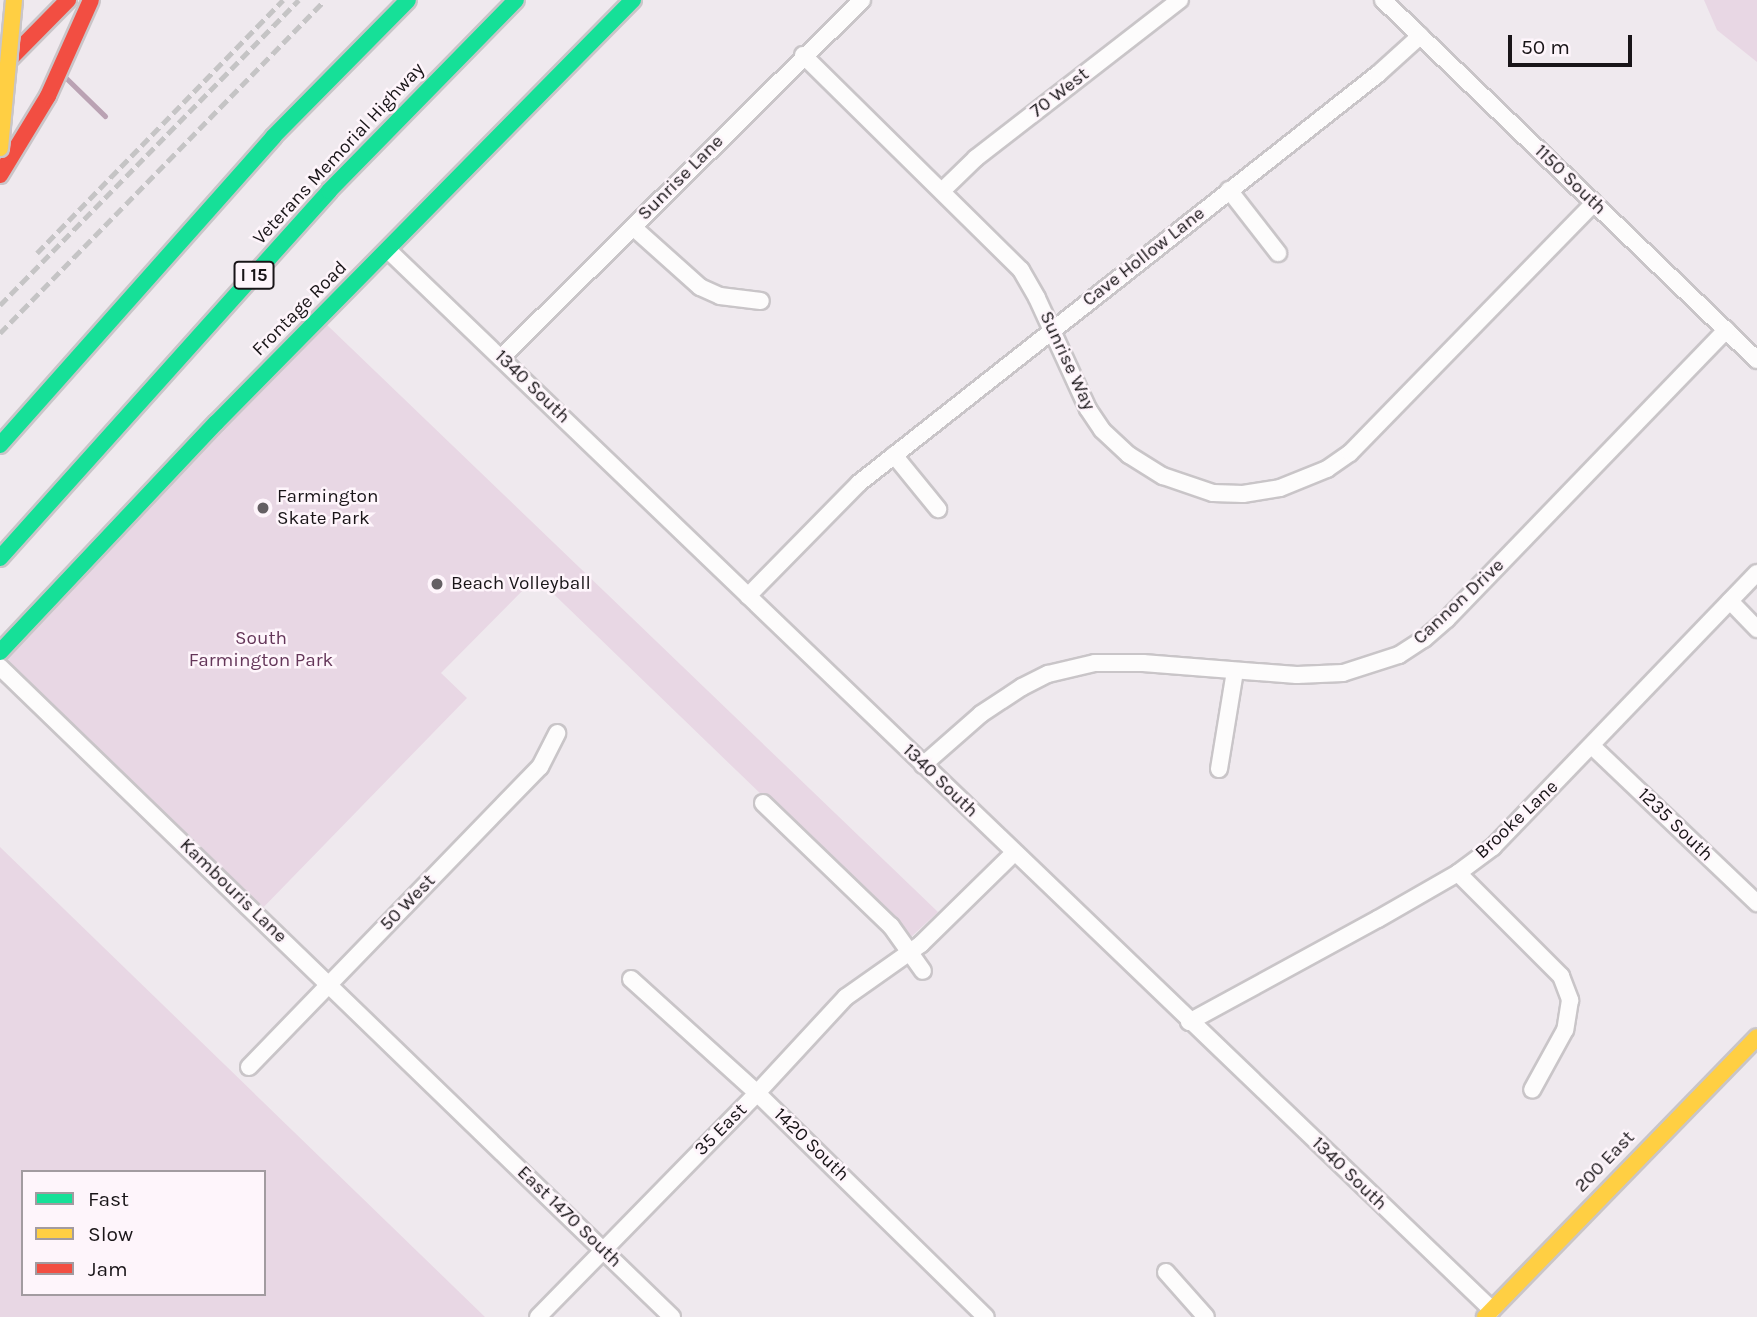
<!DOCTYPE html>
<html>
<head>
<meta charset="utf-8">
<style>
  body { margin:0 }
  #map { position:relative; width:1757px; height:1317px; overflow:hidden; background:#efe9ee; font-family:Karla,sans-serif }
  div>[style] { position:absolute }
  .green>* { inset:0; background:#e8d7e4 }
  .stream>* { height:5px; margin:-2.5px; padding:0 2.5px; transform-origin:2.5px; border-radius:2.5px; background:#baa2b3 }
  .roads { filter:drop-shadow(2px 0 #c9c5c8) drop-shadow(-2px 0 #c9c5c8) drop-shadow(0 2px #c9c5c8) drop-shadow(0 -2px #c9c5c8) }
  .street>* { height:16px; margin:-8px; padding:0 8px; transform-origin:8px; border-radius:8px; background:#fdfcfc }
  .fast>* { height:16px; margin:-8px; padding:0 8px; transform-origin:8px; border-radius:8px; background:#16e098 }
  .slow>* { height:16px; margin:-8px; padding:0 8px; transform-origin:8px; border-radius:8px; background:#ffcf43 }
  .jam>* { height:16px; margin:-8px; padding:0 8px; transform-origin:8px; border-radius:8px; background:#f24e42 }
  .rail>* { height:5px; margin-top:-2.5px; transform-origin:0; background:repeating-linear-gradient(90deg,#c5c4c5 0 10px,transparent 0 15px) }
  .bridges { filter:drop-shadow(2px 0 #c9c5c8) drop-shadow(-2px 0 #c9c5c8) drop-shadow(0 2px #c9c5c8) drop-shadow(0 -2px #c9c5c8) }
  .slow-bridge>* { height:16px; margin:-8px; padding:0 8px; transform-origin:8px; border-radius:8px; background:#ffcf43 }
  .dots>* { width:19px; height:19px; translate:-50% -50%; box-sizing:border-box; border:4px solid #fef5fb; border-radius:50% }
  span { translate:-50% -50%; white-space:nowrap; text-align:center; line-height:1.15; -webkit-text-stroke:5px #fef5fb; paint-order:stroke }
  .shield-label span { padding:2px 5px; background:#fef5fb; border:2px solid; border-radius:5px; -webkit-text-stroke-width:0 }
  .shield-label { font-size:18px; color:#191518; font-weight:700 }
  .street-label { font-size:19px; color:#191518 }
  .poi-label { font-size:19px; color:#191518 }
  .left { translate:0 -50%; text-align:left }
  .park-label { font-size:19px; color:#643659 }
  .legend { position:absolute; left:21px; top:1170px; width:245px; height:126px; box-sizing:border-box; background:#fef5fb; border:2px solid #a29ba0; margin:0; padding:9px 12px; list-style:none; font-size:21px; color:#191518 }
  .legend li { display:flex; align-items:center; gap:14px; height:35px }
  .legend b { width:35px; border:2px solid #a29ba0 }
  .scale { position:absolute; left:1508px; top:35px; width:124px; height:32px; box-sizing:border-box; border:4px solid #191518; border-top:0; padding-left:9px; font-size:21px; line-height:24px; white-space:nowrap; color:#191518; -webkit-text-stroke:5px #fef5fb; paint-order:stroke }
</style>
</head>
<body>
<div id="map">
  <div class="green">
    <i style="clip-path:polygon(1704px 0,1757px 0,1757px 62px,1717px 30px)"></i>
    <i style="clip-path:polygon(325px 323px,938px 912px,910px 938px,536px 577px,441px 673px,467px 698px,254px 917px,0 661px)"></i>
    <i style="clip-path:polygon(evenodd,0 847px,485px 1317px,0 1317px,0 847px,23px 1172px,264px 1172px,264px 1294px,23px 1294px,23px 1172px)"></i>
  </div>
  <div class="stream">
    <i style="left:65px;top:77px;width:56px;rotate:44.3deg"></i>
  </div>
  <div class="roads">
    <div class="street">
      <i style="left:1383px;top:0;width:519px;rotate:43.91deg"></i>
      <i style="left:803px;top:55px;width:306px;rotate:44.6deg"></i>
      <i style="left:1021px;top:270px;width:32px;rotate:60deg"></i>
      <i style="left:1037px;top:298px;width:122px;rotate:65.3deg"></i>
      <i style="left:1088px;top:409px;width:25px;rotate:56deg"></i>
      <i style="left:1102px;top:430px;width:37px;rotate:43deg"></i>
      <i style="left:1129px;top:455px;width:40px;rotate:32deg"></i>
      <i style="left:1163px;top:476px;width:53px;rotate:18.8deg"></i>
      <i style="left:1213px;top:493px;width:30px;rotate:2deg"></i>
      <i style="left:1243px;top:494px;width:37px;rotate:-9deg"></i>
      <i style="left:1280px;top:488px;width:51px;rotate:-22deg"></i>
      <i style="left:1327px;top:469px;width:28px;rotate:-35deg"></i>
      <i style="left:1350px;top:453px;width:349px;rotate:-45.7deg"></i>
      <i style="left:943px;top:190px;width:46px;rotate:-44.1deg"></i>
      <i style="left:976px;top:158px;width:258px;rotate:-37.8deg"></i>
      <i style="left:1229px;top:190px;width:80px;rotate:52.1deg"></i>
      <i style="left:633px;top:227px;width:90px;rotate:41.8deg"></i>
      <i style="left:700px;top:287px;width:22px;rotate:24deg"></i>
      <i style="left:720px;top:296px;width:41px;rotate:7deg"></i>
      <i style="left:389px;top:251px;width:1529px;rotate:43.83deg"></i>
      <i style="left:502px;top:357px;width:507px;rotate:-44.76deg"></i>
      <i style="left:894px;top:455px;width:70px;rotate:50.8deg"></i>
      <i style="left:748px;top:596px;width:158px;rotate:-45.5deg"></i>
      <i style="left:859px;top:483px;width:661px;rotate:-38.24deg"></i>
      <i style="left:1378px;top:74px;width:57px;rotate:-42.1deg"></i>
      <i style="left:1730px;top:601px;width:39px;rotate:46deg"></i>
      <i style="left:0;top:667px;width:935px;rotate:44.05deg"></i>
      <i style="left:1592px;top:746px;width:228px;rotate:43.6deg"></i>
      <i style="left:923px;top:765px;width:77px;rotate:-41.3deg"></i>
      <i style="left:981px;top:714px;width:49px;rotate:-33.4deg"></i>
      <i style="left:1022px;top:687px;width:29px;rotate:-27deg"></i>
      <i style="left:1048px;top:674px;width:48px;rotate:-13.2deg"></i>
      <i style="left:1095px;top:663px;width:48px"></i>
      <i style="left:1143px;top:663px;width:154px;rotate:4.5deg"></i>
      <i style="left:1297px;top:675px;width:46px;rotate:-2.5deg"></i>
      <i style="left:1343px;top:673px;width:59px;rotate:-17.8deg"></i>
      <i style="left:1399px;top:655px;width:30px;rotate:-33deg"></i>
      <i style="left:1424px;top:639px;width:30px;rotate:-41deg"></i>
      <i style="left:1447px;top:619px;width:402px;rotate:-46deg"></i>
      <i style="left:1219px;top:769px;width:99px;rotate:-80.7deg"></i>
      <i style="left:763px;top:803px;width:178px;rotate:43.9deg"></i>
      <i style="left:891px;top:926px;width:55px;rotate:54.6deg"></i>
      <i style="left:1458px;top:873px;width:146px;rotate:45deg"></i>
      <i style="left:1561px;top:976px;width:26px;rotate:69deg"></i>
      <i style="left:1570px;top:1000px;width:30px;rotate:99deg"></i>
      <i style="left:1565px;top:1030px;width:68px;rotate:118.8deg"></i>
      <i style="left:631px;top:979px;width:170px;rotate:42.1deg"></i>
      <i style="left:757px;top:1093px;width:320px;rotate:44.4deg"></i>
      <i style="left:1189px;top:1022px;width:215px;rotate:-28.6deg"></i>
      <i style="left:1378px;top:919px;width:92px;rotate:-29.9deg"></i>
      <i style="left:1458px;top:873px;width:44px;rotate:-36.6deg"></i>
      <i style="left:1493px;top:847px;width:380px;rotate:-46.1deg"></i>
      <i style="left:249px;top:1067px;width:418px;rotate:-45.9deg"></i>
      <i style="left:540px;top:767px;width:38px;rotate:-63deg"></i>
      <i style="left:1166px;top:1272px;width:60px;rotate:48.4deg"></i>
      <i style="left:538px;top:1317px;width:313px;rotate:-45.6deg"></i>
      <i style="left:757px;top:1093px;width:131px;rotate:-47.2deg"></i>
      <i style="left:846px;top:997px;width:92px;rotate:-35.2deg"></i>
      <i style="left:921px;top:944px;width:130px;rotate:-44.4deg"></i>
    </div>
    <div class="fast">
      <i style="left:0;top:445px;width:412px;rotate:-48.4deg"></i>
      <i style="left:273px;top:137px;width:192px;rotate:-45.4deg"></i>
      <i style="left:0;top:558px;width:493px;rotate:-48.1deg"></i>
      <i style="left:329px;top:191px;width:267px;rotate:-45.6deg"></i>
      <i style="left:0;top:652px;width:315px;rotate:-46.7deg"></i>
      <i style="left:216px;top:423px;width:594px;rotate:-45.41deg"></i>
    </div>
    <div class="slow">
      <i style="left:1485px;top:1317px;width:390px;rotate:-45.8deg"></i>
    </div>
    <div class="jam">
      <i style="left:0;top:69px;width:97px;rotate:-45.4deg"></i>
      <i style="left:0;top:175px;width:92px;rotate:-58.7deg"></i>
      <i style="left:48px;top:96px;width:105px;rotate:-65.9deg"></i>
    </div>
  </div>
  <div class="rail">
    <i style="left:37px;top:253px;width:353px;rotate:-45.8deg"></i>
    <i style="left:0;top:305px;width:427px;rotate:-45.6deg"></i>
    <i style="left:0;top:333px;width:465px;rotate:-45.7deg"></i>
  </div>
  <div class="bridges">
    <div class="slow-bridge">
      <i style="left:0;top:148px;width:149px;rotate:-84.6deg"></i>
    </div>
  </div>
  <div class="dots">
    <i style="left:263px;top:508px;background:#645f63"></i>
    <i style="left:437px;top:584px;background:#645f63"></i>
  </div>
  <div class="shield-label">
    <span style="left:254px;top:275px">I 15</span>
  </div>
  <div class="street-label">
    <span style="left:1060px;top:93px;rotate:-38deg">70 West</span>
    <span style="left:339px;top:154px;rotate:-47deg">Veterans Memorial Highway</span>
    <span style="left:681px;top:178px;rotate:-45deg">Sunrise Lane</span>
    <span style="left:1570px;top:180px;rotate:44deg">1150 South</span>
    <span style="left:1144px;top:257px;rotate:-38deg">Cave Hollow Lane</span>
    <span style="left:300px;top:309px;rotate:-45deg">Frontage Road</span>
    <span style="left:1067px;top:361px;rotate:65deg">Sunrise Way</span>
    <span style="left:532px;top:387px;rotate:44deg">1340 South</span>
    <span style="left:1459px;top:602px;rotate:-43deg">Cannon Drive</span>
    <span style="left:940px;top:781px;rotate:44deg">1340 South</span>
    <span style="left:1517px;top:820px;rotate:-43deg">Brooke Lane</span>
    <span style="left:1675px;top:825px;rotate:44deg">1235 South</span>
    <span style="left:233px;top:891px;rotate:44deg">Kambouris Lane</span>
    <span style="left:408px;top:903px;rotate:-46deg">50 West</span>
    <span style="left:721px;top:1130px;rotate:-45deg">35 East</span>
    <span style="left:811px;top:1145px;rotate:44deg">1420 South</span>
    <span style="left:1605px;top:1162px;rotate:-46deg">200 East</span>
    <span style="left:1349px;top:1174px;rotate:44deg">1340 South</span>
    <span style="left:569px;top:1217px;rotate:44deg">East 1470 South</span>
  </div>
  <div class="poi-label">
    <span class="left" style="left:277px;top:508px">Farmington<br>Skate Park</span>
    <span class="left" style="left:451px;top:584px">Beach Volleyball</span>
  </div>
  <div class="park-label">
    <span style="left:261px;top:650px">South<br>Farmington Park</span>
  </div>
  <ul class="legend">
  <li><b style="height:9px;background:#16e098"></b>Fast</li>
  <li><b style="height:9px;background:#ffcf43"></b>Slow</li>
  <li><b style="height:9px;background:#f24e42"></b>Jam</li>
  </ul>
  <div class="scale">50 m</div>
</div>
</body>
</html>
